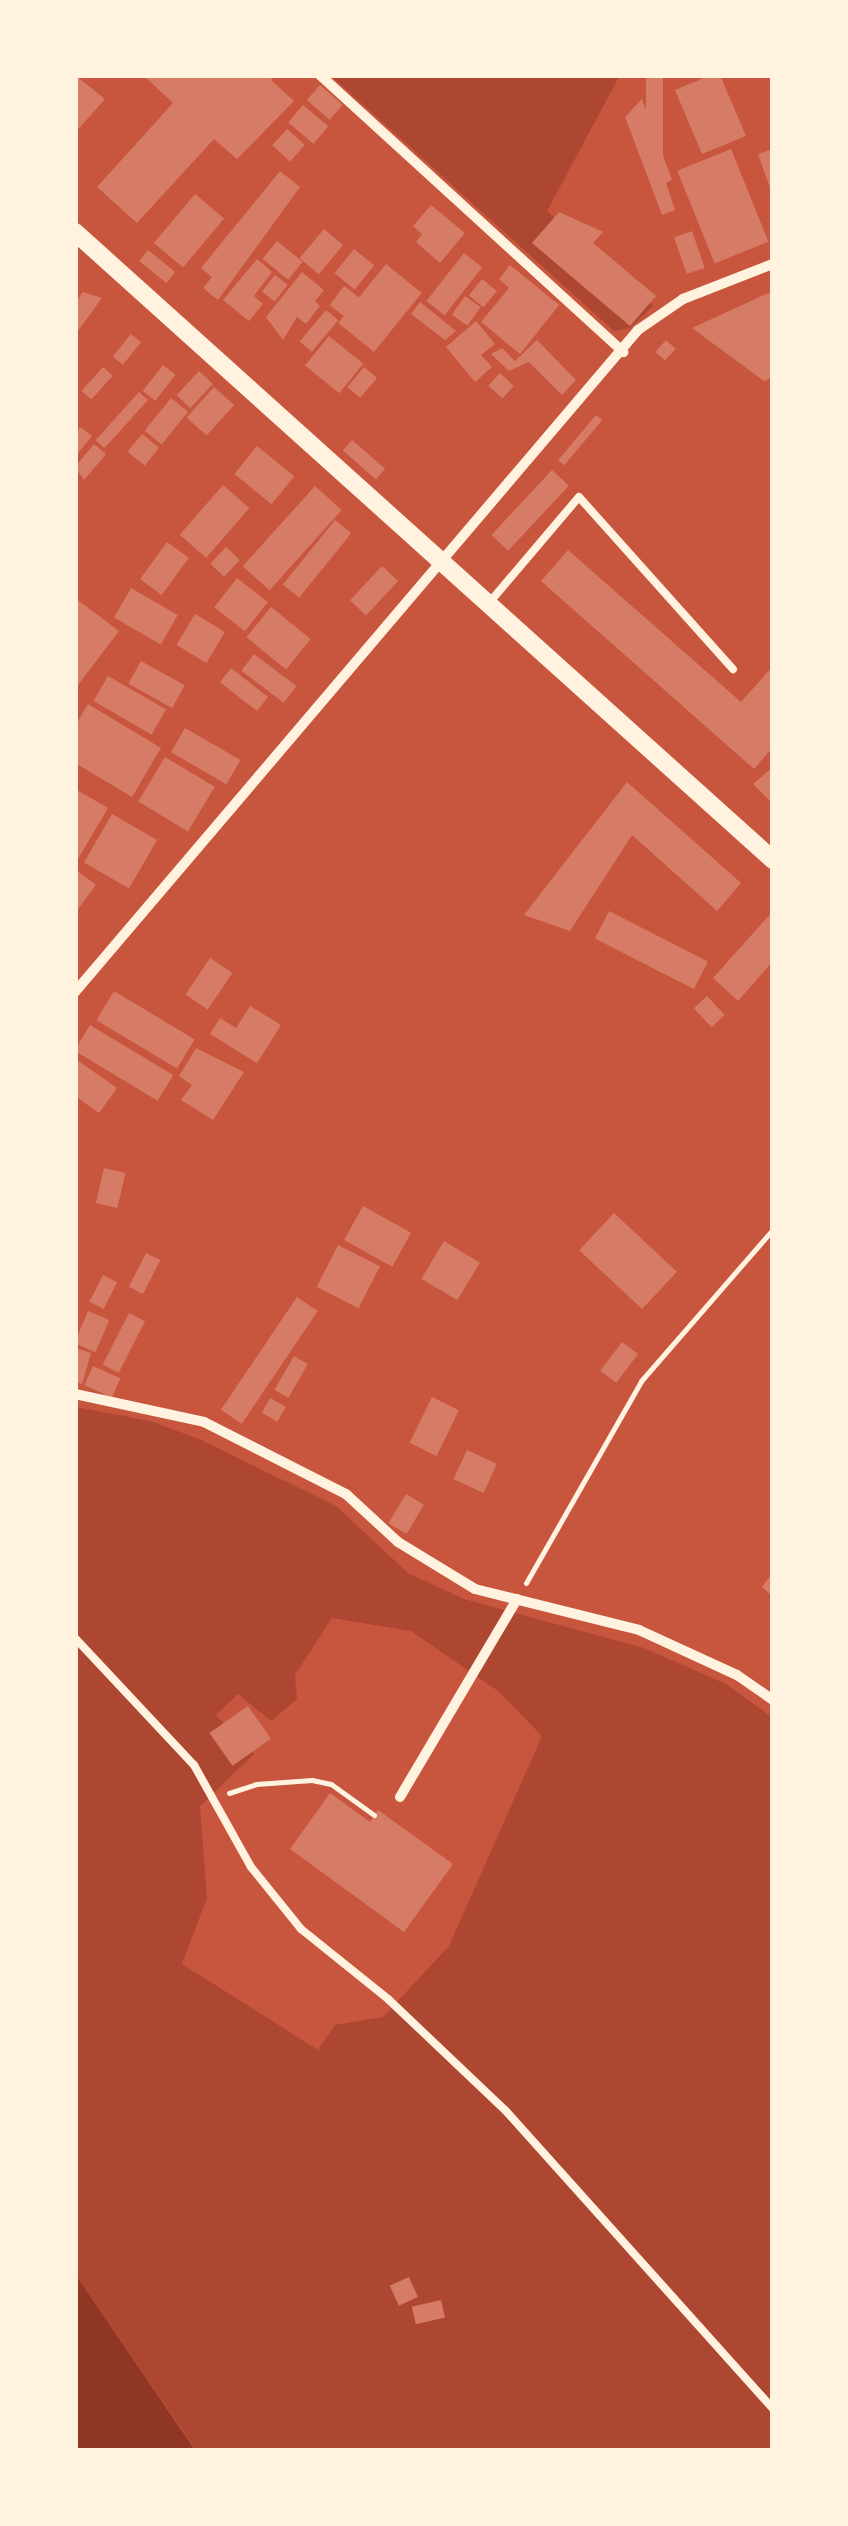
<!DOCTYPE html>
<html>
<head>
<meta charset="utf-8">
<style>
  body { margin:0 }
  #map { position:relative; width:848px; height:2526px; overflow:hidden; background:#c8553d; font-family:Overpass,sans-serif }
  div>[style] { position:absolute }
  .green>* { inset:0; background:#ae4732 }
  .water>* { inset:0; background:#8f3625 }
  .building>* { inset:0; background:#d67c66; transform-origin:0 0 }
  .path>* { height:5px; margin:-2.5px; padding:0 2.5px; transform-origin:2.5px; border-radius:2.5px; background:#fff3e0 }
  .service>* { height:8px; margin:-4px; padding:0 4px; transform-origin:4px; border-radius:4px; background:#fff3e0 }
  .minor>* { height:10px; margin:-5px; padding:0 5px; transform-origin:5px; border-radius:5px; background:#fff3e0 }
  .tertiary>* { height:18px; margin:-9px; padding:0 9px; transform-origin:9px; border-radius:9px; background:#fff3e0 }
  span { translate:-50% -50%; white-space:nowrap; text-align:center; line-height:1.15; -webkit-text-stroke:10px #fff3e0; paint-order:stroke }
  .frame { position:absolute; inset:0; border:78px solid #fff3e0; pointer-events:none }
</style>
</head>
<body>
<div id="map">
  <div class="green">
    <i style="clip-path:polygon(330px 75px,620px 75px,547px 211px,653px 306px,630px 328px,614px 331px)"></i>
    <i style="clip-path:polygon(evenodd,75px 1407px,150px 1421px,199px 1439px,336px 1506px,408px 1573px,464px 1599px,644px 1648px,726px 1684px,773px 1718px,773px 2451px,197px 2451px,75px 2274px,75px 1407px,332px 1618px,411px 1631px,498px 1691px,542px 1736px,449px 1946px,383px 2017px,335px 2025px,318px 2050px,182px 1964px,207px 1898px,200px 1806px,254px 1754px,216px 1715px,238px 1694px,271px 1721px,297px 1699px,295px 1675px,332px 1618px)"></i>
  </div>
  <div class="water">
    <i style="clip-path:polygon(75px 2274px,193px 2447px,196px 2451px,75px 2451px)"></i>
  </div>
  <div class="building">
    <i style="clip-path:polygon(75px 75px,105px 99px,75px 133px)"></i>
    <i style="clip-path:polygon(143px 75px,277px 75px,271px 80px,294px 101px,237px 159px,214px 139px,137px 223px,97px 187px,173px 103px)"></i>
    <i style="left:646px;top:75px;width:17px;height:92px"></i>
    <i style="clip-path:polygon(711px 75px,720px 75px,746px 136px,702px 154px,675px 90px)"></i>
    <i style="left:320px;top:85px;width:30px;height:20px;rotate:41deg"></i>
    <i style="clip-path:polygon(642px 99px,672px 180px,666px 183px,675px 210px,662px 215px,625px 117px)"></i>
    <i style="left:303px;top:105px;width:33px;height:23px;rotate:40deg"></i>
    <i style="left:287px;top:129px;width:24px;height:22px;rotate:42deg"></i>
    <i style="left:731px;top:149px;width:100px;height:58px;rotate:68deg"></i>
    <i style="clip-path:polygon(773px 149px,773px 196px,758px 154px)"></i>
    <i style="clip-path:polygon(280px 171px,300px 187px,218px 300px,203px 288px,212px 277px,201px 268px)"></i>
    <i style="left:195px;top:194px;width:38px;height:64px;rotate:40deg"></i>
    <i style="clip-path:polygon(431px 205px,465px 233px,440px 263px,416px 242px,422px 234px,413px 226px)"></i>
    <i style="clip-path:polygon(559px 212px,603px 232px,593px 243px,656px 296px,630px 326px,532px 243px)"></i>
    <i style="left:324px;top:229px;width:25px;height:38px;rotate:40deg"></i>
    <i style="left:692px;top:231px;width:39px;height:19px;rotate:71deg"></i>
    <i style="left:277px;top:241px;width:33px;height:23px;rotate:39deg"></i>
    <i style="left:354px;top:249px;width:26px;height:31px;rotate:39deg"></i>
    <i style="left:148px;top:250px;width:35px;height:14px;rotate:39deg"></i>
    <i style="left:464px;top:253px;width:23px;height:61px;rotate:38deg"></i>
    <i style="clip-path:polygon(257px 259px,272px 272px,254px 296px,263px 304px,249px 321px,223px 300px)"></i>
    <i style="left:386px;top:264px;width:46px;height:76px;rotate:39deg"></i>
    <i style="clip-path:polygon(510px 265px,559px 305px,520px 354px,481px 322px,509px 288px,499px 279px)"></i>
    <i style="clip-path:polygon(302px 272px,324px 290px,315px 301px,320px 306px,306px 324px,297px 317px,283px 340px,266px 317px)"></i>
    <i style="left:275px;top:275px;width:16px;height:21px;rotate:38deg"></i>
    <i style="left:482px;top:279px;width:19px;height:21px;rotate:39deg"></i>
    <i style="left:344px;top:286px;width:20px;height:24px;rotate:37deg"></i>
    <i style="clip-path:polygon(773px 291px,773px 377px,764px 381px,692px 328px)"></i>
    <i style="clip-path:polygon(83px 292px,102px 298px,75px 335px,75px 303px)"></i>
    <i style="left:465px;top:296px;width:19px;height:23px;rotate:35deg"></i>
    <i style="clip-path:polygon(420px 302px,456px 331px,445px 340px,411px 314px)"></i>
    <i style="left:326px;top:310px;width:16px;height:41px;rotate:40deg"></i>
    <i style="clip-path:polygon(476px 321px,495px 344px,481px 355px,492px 367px,475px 382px,446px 347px)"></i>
    <i style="left:131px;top:334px;width:13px;height:29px;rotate:39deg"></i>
    <i style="left:329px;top:336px;width:44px;height:38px;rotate:39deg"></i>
    <i style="clip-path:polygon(537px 340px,576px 380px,562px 395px,529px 362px,509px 371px,491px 354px,502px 348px,515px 361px)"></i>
    <i style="left:666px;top:340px;width:13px;height:16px;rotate:42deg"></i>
    <i style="left:163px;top:365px;width:16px;height:33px;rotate:38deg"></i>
    <i style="left:103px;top:367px;width:13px;height:32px;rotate:42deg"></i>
    <i style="left:364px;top:367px;width:17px;height:26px;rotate:40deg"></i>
    <i style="left:199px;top:371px;width:19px;height:33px;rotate:43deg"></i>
    <i style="left:500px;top:373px;width:19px;height:17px;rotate:43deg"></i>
    <i style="left:214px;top:387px;width:27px;height:41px;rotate:42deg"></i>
    <i style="left:139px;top:392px;width:12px;height:65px;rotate:42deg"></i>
    <i style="left:171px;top:398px;width:22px;height:42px;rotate:39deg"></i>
    <i style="left:596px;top:415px;width:8px;height:59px;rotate:40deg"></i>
    <i style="clip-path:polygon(80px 427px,92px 436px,75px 457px,75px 434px)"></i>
    <i style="left:142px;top:434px;width:22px;height:23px;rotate:39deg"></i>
    <i style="left:352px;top:440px;width:44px;height:14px;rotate:41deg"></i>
    <i style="clip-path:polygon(94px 444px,106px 454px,84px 480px,75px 467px)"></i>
    <i style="left:257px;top:446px;width:48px;height:36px;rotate:39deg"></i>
    <i style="left:552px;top:470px;width:23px;height:89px;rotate:43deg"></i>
    <i style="left:223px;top:485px;width:35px;height:66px;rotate:41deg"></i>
    <i style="left:315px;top:486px;width:36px;height:108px;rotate:42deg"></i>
    <i style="left:335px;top:520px;width:21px;height:83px;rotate:39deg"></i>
    <i style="left:167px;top:542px;width:27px;height:46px;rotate:36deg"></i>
    <i style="left:226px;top:547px;width:19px;height:23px;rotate:43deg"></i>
    <i style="clip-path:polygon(568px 550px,741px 702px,773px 666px,773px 747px,754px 769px,541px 581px)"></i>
    <i style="left:382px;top:566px;width:22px;height:47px;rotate:43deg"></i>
    <i style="left:237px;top:578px;width:39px;height:37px;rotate:38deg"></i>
    <i style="left:131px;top:588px;width:54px;height:34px;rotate:30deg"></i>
    <i style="clip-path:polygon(75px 598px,119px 631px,75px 689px)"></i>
    <i style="left:271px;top:607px;width:51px;height:39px;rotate:39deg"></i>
    <i style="left:195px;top:614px;width:35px;height:36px;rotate:31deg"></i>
    <i style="left:254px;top:654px;width:53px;height:21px;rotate:37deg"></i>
    <i style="left:141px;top:661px;width:50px;height:26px;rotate:29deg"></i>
    <i style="left:231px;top:668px;width:47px;height:18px;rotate:38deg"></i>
    <i style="left:108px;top:676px;width:67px;height:29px;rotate:30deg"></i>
    <i style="clip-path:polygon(88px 704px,161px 748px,132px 797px,75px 763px,75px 726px)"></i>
    <i style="left:185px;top:728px;width:64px;height:28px;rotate:30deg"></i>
    <i style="left:165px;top:757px;width:58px;height:52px;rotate:31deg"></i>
    <i style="clip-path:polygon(773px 767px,773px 804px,753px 784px)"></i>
    <i style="clip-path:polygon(627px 782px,741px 883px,717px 911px,632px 835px,570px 931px,524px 915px)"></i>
    <i style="clip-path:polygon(75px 789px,108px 808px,75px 864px)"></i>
    <i style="left:112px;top:814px;width:52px;height:56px;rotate:30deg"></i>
    <i style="clip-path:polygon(75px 869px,96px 885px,75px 913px)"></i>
    <i style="left:609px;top:911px;width:111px;height:31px;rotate:27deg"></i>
    <i style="clip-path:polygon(773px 911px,773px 961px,738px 1001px,713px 978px)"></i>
    <i style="left:210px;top:958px;width:27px;height:44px;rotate:34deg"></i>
    <i style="left:114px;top:991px;width:94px;height:34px;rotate:31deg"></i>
    <i style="left:707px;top:996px;width:26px;height:18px;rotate:47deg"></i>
    <i style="clip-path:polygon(250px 1006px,281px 1025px,257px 1063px,210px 1034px,220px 1018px,236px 1028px)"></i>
    <i style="left:90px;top:1025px;width:97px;height:30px;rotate:31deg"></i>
    <i style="clip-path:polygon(196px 1048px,244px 1072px,213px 1120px,181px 1100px,192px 1085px,179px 1076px)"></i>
    <i style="clip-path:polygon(77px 1060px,117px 1088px,99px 1113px,75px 1096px)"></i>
    <i style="left:104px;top:1168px;width:22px;height:36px;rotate:13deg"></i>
    <i style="left:363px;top:1206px;width:55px;height:39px;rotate:29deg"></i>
    <i style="left:614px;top:1213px;width:86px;height:51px;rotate:43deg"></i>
    <i style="left:444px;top:1241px;width:42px;height:44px;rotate:31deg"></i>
    <i style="left:338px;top:1245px;width:47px;height:47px;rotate:27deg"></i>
    <i style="left:146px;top:1253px;width:16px;height:38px;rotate:27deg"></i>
    <i style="left:103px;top:1275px;width:16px;height:30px;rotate:27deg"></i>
    <i style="left:297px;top:1297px;width:25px;height:136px;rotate:34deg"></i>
    <i style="left:88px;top:1311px;width:23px;height:35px;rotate:23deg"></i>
    <i style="left:129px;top:1313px;width:18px;height:58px;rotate:27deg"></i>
    <i style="left:622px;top:1342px;width:20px;height:36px;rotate:37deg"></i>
    <i style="clip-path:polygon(75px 1348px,91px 1353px,82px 1384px,75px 1382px)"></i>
    <i style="left:294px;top:1356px;width:16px;height:39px;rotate:30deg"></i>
    <i style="left:93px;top:1366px;width:30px;height:21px;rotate:24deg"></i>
    <i style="left:432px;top:1397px;width:30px;height:51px;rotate:26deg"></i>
    <i style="left:270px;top:1398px;width:18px;height:17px;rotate:29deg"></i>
    <i style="left:467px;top:1450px;width:33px;height:32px;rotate:25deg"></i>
    <i style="left:406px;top:1494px;width:21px;height:34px;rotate:31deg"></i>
    <i style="clip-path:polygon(773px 1572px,773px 1597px,762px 1587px)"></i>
    <i style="left:248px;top:1706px;width:40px;height:47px;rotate:55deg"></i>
    <i style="clip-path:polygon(330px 1793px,370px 1822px,378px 1810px,453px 1864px,404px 1932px,290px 1849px)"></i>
    <i style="left:409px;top:2277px;width:22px;height:21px;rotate:66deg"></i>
    <i style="left:441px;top:2300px;width:18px;height:30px;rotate:77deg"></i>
  </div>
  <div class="path">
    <i style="left:526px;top:1583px;width:232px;rotate:-60.3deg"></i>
    <i style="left:641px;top:1381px;width:201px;rotate:-49deg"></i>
    <i style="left:229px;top:1793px;width:28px;rotate:-18deg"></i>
    <i style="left:256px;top:1784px;width:56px;rotate:-4.1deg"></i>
    <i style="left:312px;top:1780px;width:19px;rotate:12deg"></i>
    <i style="left:331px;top:1784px;width:53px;rotate:35.8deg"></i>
  </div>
  <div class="service">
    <i style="left:489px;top:603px;width:139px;rotate:-49.7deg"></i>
    <i style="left:579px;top:497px;width:231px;rotate:48.2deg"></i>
    <i style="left:75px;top:1638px;width:174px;rotate:46.9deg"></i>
    <i style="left:194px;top:1765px;width:117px;rotate:60.8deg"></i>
    <i style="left:251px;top:1867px;width:80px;rotate:51.1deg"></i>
    <i style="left:301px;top:1929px;width:112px;rotate:38.8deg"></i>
    <i style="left:388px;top:1999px;width:161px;rotate:43.5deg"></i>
    <i style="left:505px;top:2110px;width:402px;rotate:48.1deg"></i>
  </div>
  <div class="minor">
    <i style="left:320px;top:75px;width:411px;rotate:42.4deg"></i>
    <i style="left:75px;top:992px;width:869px;rotate:-49.62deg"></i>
    <i style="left:638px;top:330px;width:55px;rotate:-34.6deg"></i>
    <i style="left:683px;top:299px;width:97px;rotate:-21.3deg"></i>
    <i style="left:75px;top:1394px;width:132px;rotate:12.2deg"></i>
    <i style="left:204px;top:1422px;width:159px;rotate:26.9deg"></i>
    <i style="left:346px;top:1494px;width:71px;rotate:42.7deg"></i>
    <i style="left:398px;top:1542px;width:90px;rotate:31.4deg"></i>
    <i style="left:475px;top:1589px;width:169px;rotate:14deg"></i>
    <i style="left:639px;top:1630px;width:108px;rotate:24.7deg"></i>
    <i style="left:737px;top:1675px;width:44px;rotate:34.8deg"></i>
    <i style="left:400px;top:1797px;width:230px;rotate:-59.4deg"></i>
  </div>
  <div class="tertiary">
    <i style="left:75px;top:232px;width:939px;rotate:41.98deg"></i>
  </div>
  <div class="frame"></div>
</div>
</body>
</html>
